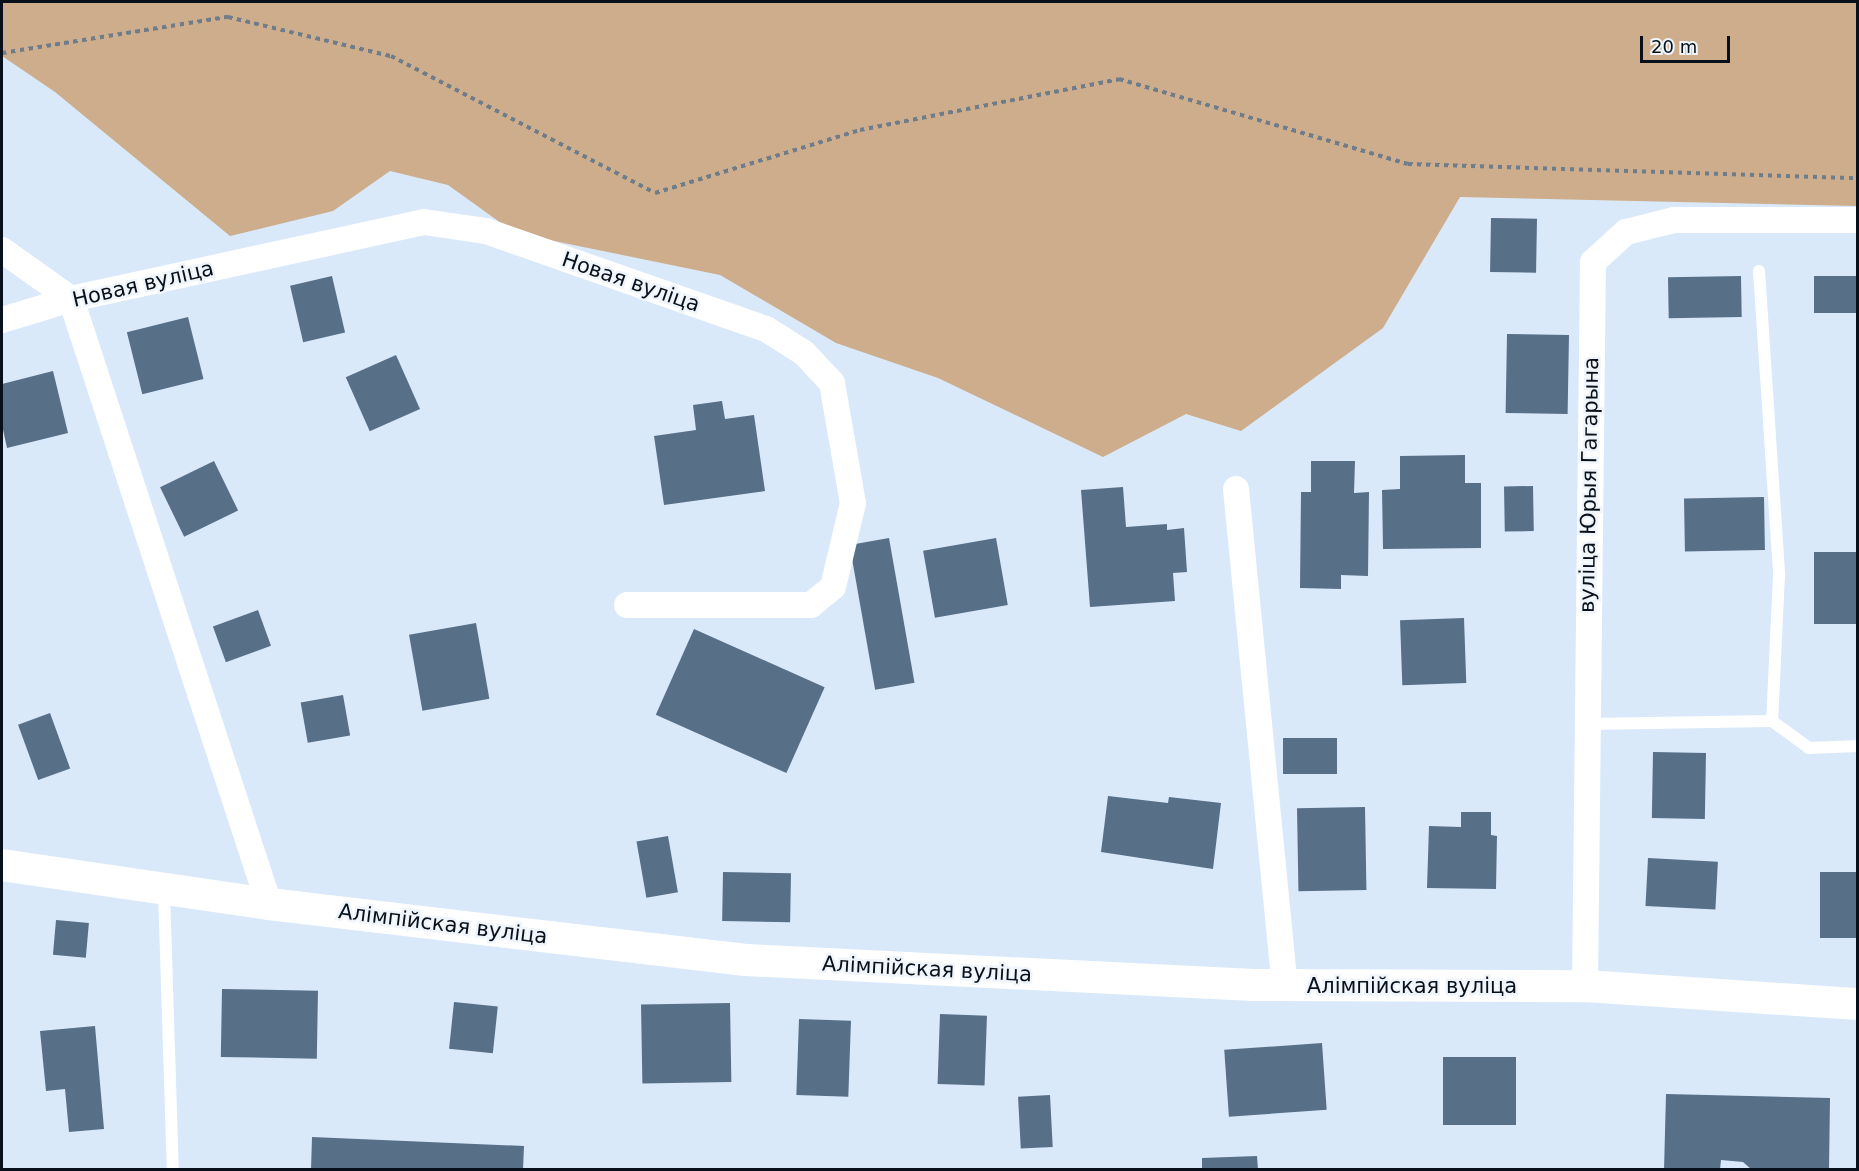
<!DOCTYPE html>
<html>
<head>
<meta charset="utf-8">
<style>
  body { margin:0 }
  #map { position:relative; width:1859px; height:1171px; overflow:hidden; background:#d9e9fa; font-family:"DejaVu Sans",sans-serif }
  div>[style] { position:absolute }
  .forest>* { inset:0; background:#cdad8b }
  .building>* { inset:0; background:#586f88; transform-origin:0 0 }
  .path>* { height:4px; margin-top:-2px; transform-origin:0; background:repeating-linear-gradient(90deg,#6f7c89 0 4.5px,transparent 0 9px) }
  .service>* { height:12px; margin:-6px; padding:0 6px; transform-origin:6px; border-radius:6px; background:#fff }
  .minor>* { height:26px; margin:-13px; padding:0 13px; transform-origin:13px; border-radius:13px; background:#fff }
  .tertiary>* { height:32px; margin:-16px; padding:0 16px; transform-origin:16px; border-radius:16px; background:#fff }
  span { translate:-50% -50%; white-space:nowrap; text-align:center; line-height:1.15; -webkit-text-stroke:5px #eff5fa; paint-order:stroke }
  .street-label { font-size:21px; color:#08111b }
  .frame { position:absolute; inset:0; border:3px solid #08111b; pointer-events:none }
  .scale { position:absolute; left:1640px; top:36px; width:90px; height:27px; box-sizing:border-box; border:3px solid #08111b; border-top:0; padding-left:8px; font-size:18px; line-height:21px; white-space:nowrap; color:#08111b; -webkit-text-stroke:4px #eff5fa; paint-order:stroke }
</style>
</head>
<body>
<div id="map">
  <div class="forest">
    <i style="clip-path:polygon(2px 2px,1857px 2px,1857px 206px,1460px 197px,1383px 328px,1241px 431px,1186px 414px,1103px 457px,938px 378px,836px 343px,720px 275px,515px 233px,448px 185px,390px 171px,333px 211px,230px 236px,55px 92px,2px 56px)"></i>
  </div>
  <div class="building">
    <i style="left:1491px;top:218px;width:46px;height:54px;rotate:1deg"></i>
    <i style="left:332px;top:276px;width:58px;height:43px;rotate:77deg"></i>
    <i style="left:1741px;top:276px;width:41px;height:73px;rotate:89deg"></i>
    <i style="left:1858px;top:276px;width:37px;height:44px;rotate:90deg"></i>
    <i style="left:188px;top:317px;width:64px;height:63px;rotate:76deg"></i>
    <i style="left:1507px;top:334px;width:62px;height:79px;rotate:1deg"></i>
    <i style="left:396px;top:355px;width:59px;height:55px;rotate:66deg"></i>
    <i style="clip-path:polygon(53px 371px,68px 433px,7px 448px,2px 425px,2px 384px)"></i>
    <i style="clip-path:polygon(722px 401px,725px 419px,754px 415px,765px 491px,664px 505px,654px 436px,696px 430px,693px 405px)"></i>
    <i style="clip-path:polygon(1465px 455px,1465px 483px,1481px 483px,1481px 548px,1383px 549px,1382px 490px,1400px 489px,1400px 456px)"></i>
    <i style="left:214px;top:461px;width:55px;height:60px;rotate:64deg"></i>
    <i style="clip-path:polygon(1311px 461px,1355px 461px,1354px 493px,1369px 492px,1368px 576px,1341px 575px,1341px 589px,1300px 588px,1301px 492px,1311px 492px)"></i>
    <i style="left:1533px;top:486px;width:45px;height:29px;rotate:89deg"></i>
    <i style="clip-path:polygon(1123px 487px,1126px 527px,1167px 524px,1167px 530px,1184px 528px,1187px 572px,1173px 573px,1175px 601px,1090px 607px,1081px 490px)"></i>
    <i style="left:1764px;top:497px;width:53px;height:80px;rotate:89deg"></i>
    <i style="left:889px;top:538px;width:147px;height:40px;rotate:80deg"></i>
    <i style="left:996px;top:538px;width:68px;height:74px;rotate:80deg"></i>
    <i style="left:1858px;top:552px;width:72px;height:44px;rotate:90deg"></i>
    <i style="left:258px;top:610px;width:38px;height:48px;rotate:70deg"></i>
    <i style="left:1464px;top:618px;width:65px;height:64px;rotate:88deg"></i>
    <i style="left:476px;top:623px;width:77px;height:68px;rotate:80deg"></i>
    <i style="left:694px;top:629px;width:143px;height:94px;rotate:24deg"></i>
    <i style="left:343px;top:695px;width:41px;height:43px;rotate:80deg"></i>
    <i style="left:50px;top:713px;width:59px;height:34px;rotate:70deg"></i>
    <i style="left:1283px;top:738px;width:54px;height:36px"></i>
    <i style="left:1653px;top:752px;width:53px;height:66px;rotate:1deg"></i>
    <i style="clip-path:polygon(1108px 796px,1168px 803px,1169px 797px,1221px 803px,1213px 869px,1101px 852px)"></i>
    <i style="left:1365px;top:807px;width:83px;height:68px;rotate:89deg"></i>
    <i style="clip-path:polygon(1461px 812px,1491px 812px,1491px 835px,1497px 836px,1496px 889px,1427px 888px,1429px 826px,1461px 827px)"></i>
    <i style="left:668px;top:836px;width:57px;height:32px;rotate:80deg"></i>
    <i style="left:1648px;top:858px;width:70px;height:48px;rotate:3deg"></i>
    <i style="left:723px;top:872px;width:68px;height:49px;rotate:1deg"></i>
    <i style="left:1820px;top:872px;width:38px;height:66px"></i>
    <i style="left:56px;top:920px;width:33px;height:35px;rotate:5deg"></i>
    <i style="left:222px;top:989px;width:96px;height:68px;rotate:1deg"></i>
    <i style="left:454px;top:1002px;width:44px;height:47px;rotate:6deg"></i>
    <i style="left:730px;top:1003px;width:79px;height:89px;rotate:89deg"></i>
    <i style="left:940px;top:1014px;width:47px;height:70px;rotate:2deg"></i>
    <i style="left:799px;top:1019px;width:52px;height:76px;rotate:2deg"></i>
    <i style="clip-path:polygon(95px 1026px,104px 1129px,69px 1132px,65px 1089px,46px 1091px,40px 1031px)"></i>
    <i style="left:1322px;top:1043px;width:67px;height:98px;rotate:86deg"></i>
    <i style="left:1443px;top:1057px;width:73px;height:68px"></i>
    <i style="clip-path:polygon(1666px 1094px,1830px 1098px,1829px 1170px,1752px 1170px,1743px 1162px,1721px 1160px,1720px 1170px,1664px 1170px)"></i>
    <i style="left:1050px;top:1095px;width:52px;height:32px;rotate:87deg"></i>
    <i style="clip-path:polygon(312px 1137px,524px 1146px,523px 1170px,311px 1170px)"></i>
    <i style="clip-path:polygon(1257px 1156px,1258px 1170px,1202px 1170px,1202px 1158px)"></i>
  </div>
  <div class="path">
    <i style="left:2px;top:53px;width:229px;rotate:-9.1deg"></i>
    <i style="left:228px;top:17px;width:168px;rotate:13.5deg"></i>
    <i style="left:391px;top:56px;width:297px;rotate:27.4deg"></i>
    <i style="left:655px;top:193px;width:214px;rotate:-17.1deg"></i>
    <i style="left:860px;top:130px;width:264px;rotate:-11.1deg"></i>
    <i style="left:1119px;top:79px;width:301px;rotate:16.4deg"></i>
    <i style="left:1408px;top:164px;width:450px;rotate:1.8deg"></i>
  </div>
  <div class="service">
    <i style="left:1759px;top:271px;width:305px;rotate:86.2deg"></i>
    <i style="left:1779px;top:575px;width:146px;rotate:92.7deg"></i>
    <i style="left:1587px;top:724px;width:185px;rotate:-0.9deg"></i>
    <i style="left:1772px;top:721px;width:46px;rotate:36.1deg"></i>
    <i style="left:1809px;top:748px;width:49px;rotate:-2.3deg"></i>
    <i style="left:164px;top:890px;width:280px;rotate:88.2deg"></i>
  </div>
  <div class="minor">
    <i style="left:2px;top:250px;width:85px;rotate:35.4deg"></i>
    <i style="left:71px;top:299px;width:637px;rotate:71.88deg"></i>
    <i style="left:2px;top:320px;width:72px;rotate:-16.9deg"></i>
    <i style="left:71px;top:299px;width:361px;rotate:-12.3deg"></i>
    <i style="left:424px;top:222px;width:63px;rotate:8.3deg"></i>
    <i style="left:486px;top:231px;width:297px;rotate:19.3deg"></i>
    <i style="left:766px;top:329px;width:45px;rotate:32.3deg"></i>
    <i style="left:804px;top:353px;width:41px;rotate:47deg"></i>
    <i style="left:832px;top:383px;width:122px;rotate:80.1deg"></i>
    <i style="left:853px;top:503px;width:86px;rotate:103.4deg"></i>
    <i style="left:833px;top:587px;width:28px;rotate:141deg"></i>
    <i style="left:811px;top:605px;width:184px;rotate:180deg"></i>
    <i style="left:1236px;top:489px;width:498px;rotate:84.4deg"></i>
    <i style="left:1585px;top:986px;width:724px;rotate:-89.37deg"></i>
    <i style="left:1593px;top:262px;width:45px;rotate:-42.3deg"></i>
    <i style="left:1626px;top:232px;width:49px;rotate:-14deg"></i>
    <i style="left:1674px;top:220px;width:184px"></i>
  </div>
  <div class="tertiary">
    <i style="left:2px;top:865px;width:270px;rotate:8.3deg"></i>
    <i style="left:269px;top:904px;width:480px;rotate:6.7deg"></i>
    <i style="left:746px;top:960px;width:508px;rotate:2.82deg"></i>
    <i style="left:1253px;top:985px;width:332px;rotate:0.2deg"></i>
    <i style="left:1585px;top:986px;width:274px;rotate:3.8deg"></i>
  </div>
  <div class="street-label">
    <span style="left:631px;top:282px;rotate:19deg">Новая вуліца</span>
    <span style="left:143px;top:284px;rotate:-13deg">Новая вуліца</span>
    <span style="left:1589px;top:485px;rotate:-89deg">вуліца Юрыя Гагарына</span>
    <span style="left:443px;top:924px;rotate:7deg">Алімпійская вуліца</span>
    <span style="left:927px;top:969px;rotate:3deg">Алімпійская вуліца</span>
    <span style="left:1412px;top:986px">Алімпійская вуліца</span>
  </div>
  <div class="frame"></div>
  <div class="scale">20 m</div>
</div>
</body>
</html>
